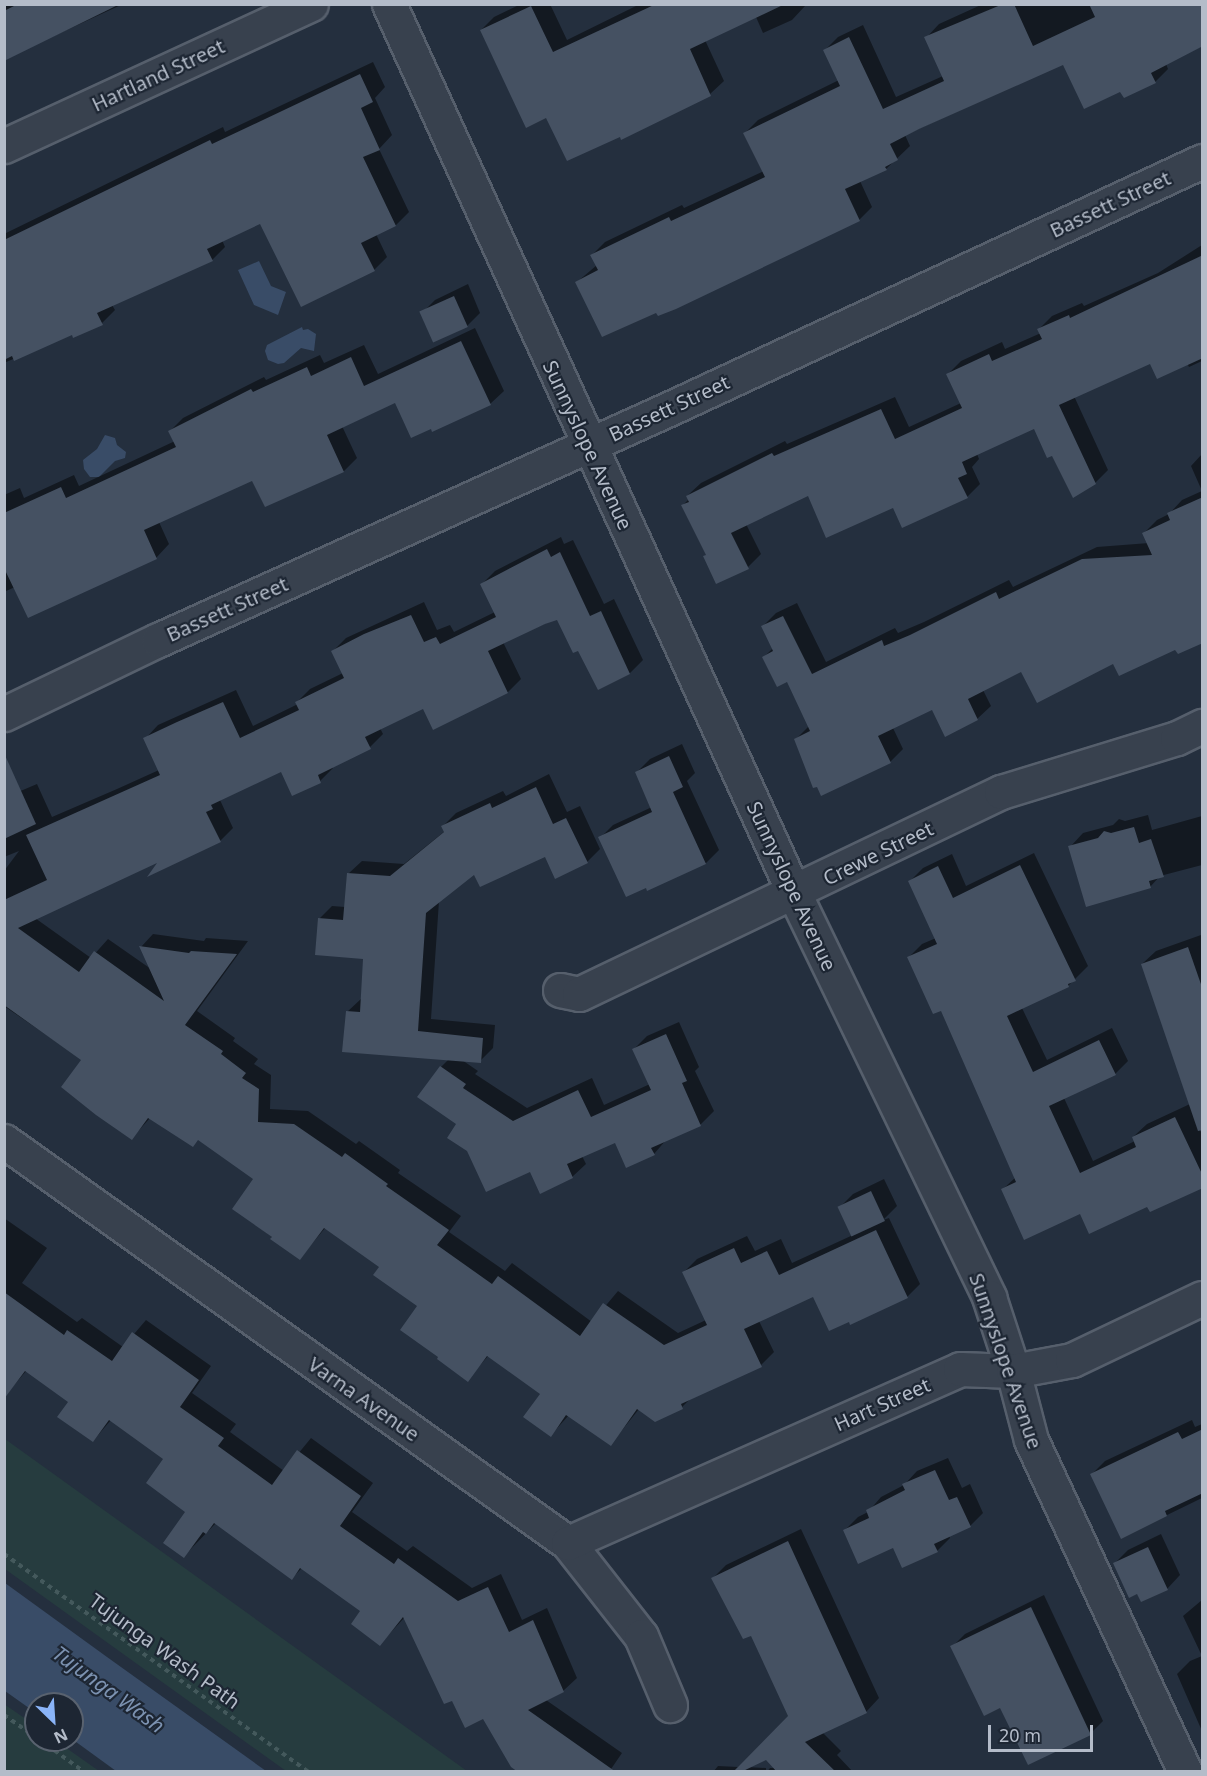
<!DOCTYPE html>
<html>
<head>
<meta charset="utf-8">
<style>
  body { margin:0 }
  #map { position:relative; width:1207px; height:1776px; overflow:hidden; background:#242f3e; font-family:"Noto Sans",sans-serif }
  div>[style] { position:absolute }
  .green>* { inset:0; background:#263c3f }
  .water>* { inset:0; background:#394c67 }
  .shadow>* { inset:0; background:#0007 }
  .building>* { inset:0; background:#455162; transform-origin:0 0 }
  .path>* { height:4px; margin-top:-2px; transform-origin:0; background:repeating-linear-gradient(90deg,#44595c 0 4.5px,transparent 0 9px) }
  .roads { filter:drop-shadow(2px 0 #565f6c) drop-shadow(-2px 0 #565f6c) drop-shadow(0 2px #565f6c) drop-shadow(0 -2px #565f6c) }
  .street>* { height:33px; margin:-16.5px; padding:0 16.5px; transform-origin:16.5px; border-radius:16.5px; background:#38414e }
  span { translate:-50% -50%; white-space:nowrap; text-align:center; line-height:1.15; -webkit-text-stroke:4.5px #1d2633; paint-order:stroke }
  .street-label { font-size:20px; color:#b4bcc9 }
  .water-label { font-size:21px; color:#7c92b1; font-style:italic }
  .frame { position:absolute; inset:0; border:6px solid #b4bcc9; pointer-events:none }
  .north { position:absolute; left:24px; top:1692px; width:60px; height:60px; box-sizing:border-box; background:#1d2633; border:2px solid #59626f; border-radius:50%; rotate:155deg; font-size:16px; font-weight:700; line-height:24px; text-align:center; color:#b4bcc9 }
  .north::after { content:''; display:block; margin:auto; width:21px; height:27px; background:#8ab4f8; clip-path:polygon(50% 0,100% 100%,50% 72%,0 100%) }
  .scale { position:absolute; left:988px; top:1725px; width:105px; height:27px; box-sizing:border-box; border:3px solid #b4bcc9; border-top:0; padding-left:8px; font-size:18px; line-height:21px; white-space:nowrap; color:#b4bcc9; -webkit-text-stroke:4px #1d2633; paint-order:stroke }
</style>
</head>
<body>
<div id="map">
  <div class="green">
    <i style="clip-path:polygon(5px 1439px,467px 1771px,286px 1771px,5px 1569px)"></i>
    <i style="clip-path:polygon(4px 1704px,36px 1726px,36px 1740px,55px 1740px,99px 1771px,5px 1771px)"></i>
  </div>
  <div class="water">
    <i style="clip-path:polygon(259px 261px,271px 286px,286px 292px,278px 315px,254px 305px,238px 270px)"></i>
    <i style="clip-path:polygon(302px 327px,303px 330px,308px 329px,316px 334px,314px 351px,301px 348px,284px 363px,278px 364px,268px 360px,265px 351px,267px 345px)"></i>
    <i style="clip-path:polygon(105px 435px,115px 438px,117px 445px,126px 452px,125px 458px,115px 461px,99px 477px,90px 477px,84px 469px,83px 460px,97px 449px)"></i>
    <i style="clip-path:polygon(5px 1583px,107px 1657px,266px 1771px,116px 1771px,72px 1739px,72px 1704px,36px 1704px,36px 1713px,5px 1691px)"></i>
  </div>
  <div class="shadow">
    <i style="clip-path:polygon(4px 4px,123px 4px,4px 59px)"></i>
    <i style="clip-path:polygon(521px 4px,550px 4px,567px 40px,640px 4px,805px 6px,792px 20px,763px 33px,756px 17px,705px 40px,724px 81px,710px 94px,622px 138px,620px 135px,546px 115px,481px 30px,494px 17px)"></i>
    <i style="clip-path:polygon(983px 4px,1202px 4px,1166px 64px,1168px 69px,1155px 82px,1121px 90px,1063px 63px,905px 135px,910px 146px,886px 169px,860px 181px,872px 207px,859px 220px,657px 311px,577px 282px,597px 265px,592px 255px,605px 242px,682px 205px,684px 208px,764px 171px,745px 133px,758px 120px,839px 80px,825px 50px,838px 37px,863px 25px,896px 97px,943px 76px,926px 38px,939px 24px)"></i>
    <i style="clip-path:polygon(373px 62px,385px 87px,375px 98px,392px 135px,379px 149px,409px 212px,396px 225px,376px 234px,387px 257px,374px 270px,261px 222px,222px 240px,225px 247px,212px 260px,112px 305px,115px 310px,102px 323px,73px 333px,4px 363px,4px 234px,223px 127px,225px 132px)"></i>
    <i style="clip-path:polygon(1202px 245px,1202px 361px,1189px 367px,1187px 363px,1151px 362px,1074px 396px,1108px 470px,1095px 483px,1053px 454px,1035px 427px,977px 454px,979px 459px,972px 467px,980px 484px,967px 497px,894px 506px,808px 494px,746px 524px,761px 554px,748px 567px,707px 555px,683px 505px,689px 499px,687px 496px,701px 483px,785px 441px,787px 444px,895px 397px,909px 427px,961px 403px,948px 374px,961px 361px,1002px 342px,1005px 349px,1041px 333px,1039px 329px,1052px 316px,1082px 303px,1084px 306px,1158px 273px)"></i>
    <i style="clip-path:polygon(468px 284px,480px 313px,467px 326px,422px 313px,435px 300px)"></i>
    <i style="clip-path:polygon(475px 328px,504px 391px,490px 404px,396px 401px,342px 426px,357px 458px,344px 471px,266px 505px,253px 479px,159px 522px,169px 544px,156px 558px,15px 587px,4px 592px,4px 495px,20px 488px,24px 498px,74px 475px,79px 486px,175px 441px,170px 431px,183px 418px,264px 377px,266px 380px,320px 355px,324px 363px,364px 345px,378px 374px)"></i>
    <i style="clip-path:polygon(1202px 454px,1202px 641px,1114px 662px,1022px 670px,983px 690px,991px 706px,977px 719px,933px 708px,893px 728px,903px 749px,890px 762px,814px 786px,796px 739px,809px 726px,788px 680px,764px 657px,773px 648px,763px 626px,776px 613px,797px 603px,826px 662px,895px 628px,898px 633px,924px 622px,1009px 580px,1013px 587px,1097px 547px,1149px 543px,1144px 533px,1157px 520px,1169px 514px,1182px 500px,1202px 491px,1191px 466px)"></i>
    <i style="clip-path:polygon(561px 537px,564px 544px,573px 540px,604px 604px,614px 599px,643px 660px,630px 673px,598px 688px,579px 649px,558px 618px,503px 642px,521px 679px,508px 692px,434px 728px,424px 707px,380px 728px,383px 734px,370px 747px,332px 766px,333px 768px,320px 781px,282px 770px,220px 800px,233px 828px,220px 841px,162px 859px,35px 918px,91px 958px,108px 939px,151px 969px,141px 947px,153px 934px,204px 941px,206px 938px,248px 941px,197px 1011px,235px 1038px,233px 1041px,258px 1059px,254px 1064px,271px 1075px,270px 1109px,308px 1111px,356px 1144px,359px 1141px,400px 1170px,398px 1173px,461px 1216px,449px 1232px,505px 1271px,512px 1263px,592px 1322px,618px 1291px,678px 1333px,706px 1320px,684px 1272px,697px 1259px,747px 1236px,755px 1251px,781px 1239px,792px 1263px,853px 1235px,840px 1207px,853px 1194px,884px 1179px,897px 1206px,883px 1220px,889px 1218px,920px 1284px,907px 1297px,849px 1320px,814px 1295px,759px 1321px,774px 1352px,761px 1365px,691px 1398px,682px 1407px,639px 1409px,611px 1444px,569px 1415px,551px 1435px,542px 1394px,489px 1355px,467px 1380px,419px 1305px,381px 1267px,326px 1227px,300px 1258px,234px 1208px,255px 1178px,199px 1139px,150px 1118px,132px 1138px,83px 1060px,4px 1006px,4px 871px,19px 851px,4px 857px,4px 798px,37px 784px,52px 817px,117px 789px,159px 770px,145px 739px,158px 725px,236px 690px,253px 726px,298px 704px,297px 702px,310px 689px,343px 673px,333px 651px,346px 638px,424px 602px,437px 630px,450px 625px,454px 632px,495px 612px,482px 584px,495px 571px)"></i>
    <i style="clip-path:polygon(682px 744px,695px 773px,687px 781px,719px 850px,706px 863px,600px 838px,613px 825px,652px 807px,636px 773px,650px 759px)"></i>
    <i style="clip-path:polygon(549px 774px,567px 812px,580px 806px,600px 849px,587px 862px,545px 855px,475px 872px,439px 901px,431px 1019px,495px 1025px,493px 1048px,480px 1061px,462px 1060px,478px 1071px,475px 1074px,527px 1108px,592px 1078px,604px 1105px,650px 1084px,634px 1049px,647px 1036px,679px 1022px,699px 1067px,695px 1071px,714px 1111px,701px 1124px,666px 1140px,654px 1154px,616px 1141px,582px 1156px,586px 1164px,572px 1177px,531px 1170px,458px 1124px,441px 1067px,449px 1059px,347px 1012px,362px 998px,365px 957px,319px 919px,332px 906px,345px 907px,348px 874px,362px 861px,404px 864px,445px 831px,443px 826px,456px 813px,503px 791px,506px 796px)"></i>
    <i style="clip-path:polygon(1148px 815px,1152px 830px,1202px 816px,1202px 865px,1160px 876px,1150px 887px,1070px 847px,1083px 833px,1113px 825px,1119px 819px,1125px 821px)"></i>
    <i style="clip-path:polygon(1034px 853px,1088px 966px,1068px 986px,1022px 1008px,1047px 1060px,1112px 1028px,1128px 1061px,1115px 1074px,1064px 1098px,1093px 1161px,1135px 1141px,1133px 1137px,1147px 1124px,1190px 1104px,1142px 964px,1156px 951px,1201px 935px,1202px 1117px,1196px 1119px,1202px 1135px,1202px 1186px,1148px 1205px,1003px 1189px,1016px 1177px,941px 1009px,909px 957px,922px 944px,936px 938px,910px 881px,923px 868px,952px 854px,966px 886px)"></i>
    <i style="clip-path:polygon(4px 1218px,47px 1248px,22px 1283px,77px 1322px,82px 1318px,123px 1347px,146px 1320px,211px 1366px,192px 1393px,236px 1424px,230px 1432px,284px 1471px,311px 1438px,373px 1483px,352px 1512px,407px 1551px,413px 1546px,472px 1588px,501px 1574px,522px 1620px,547px 1608px,577px 1678px,563px 1691px,546px 1700px,622px 1753px,609px 1772px,484px 1717px,405px 1617px,380px 1644px,362px 1611px,302px 1568px,292px 1578px,216px 1523px,184px 1556px,187px 1511px,165px 1458px,111px 1420px,93px 1441px,70px 1401px,27px 1370px,9px 1391px,4px 1388px)"></i>
    <i style="clip-path:polygon(1192px 1420px,1195px 1427px,1202px 1424px,1202px 1498px,1122px 1537px,1092px 1474px,1105px 1461px)"></i>
    <i style="clip-path:polygon(948px 1458px,962px 1488px,970px 1484px,983px 1513px,970px 1526px,949px 1535px,950px 1538px,937px 1551px,894px 1546px,845px 1530px,858px 1517px,868px 1512px,881px 1497px,904px 1485px,917px 1471px)"></i>
    <i style="clip-path:polygon(801px 1529px,879px 1698px,866px 1712px,822px 1732px,841px 1751px,837px 1755px,853px 1772px,767px 1772px,770px 1768px,776px 1768px,766px 1758px,747px 1767px,766px 1768px,766px 1772px,713px 1772px,718px 1766px,738px 1767px,790px 1716px,752px 1634px,713px 1578px,726px 1565px)"></i>
    <i style="clip-path:polygon(1161px 1534px,1180px 1575px,1167px 1589px,1115px 1563px,1128px 1550px)"></i>
    <i style="clip-path:polygon(1044px 1595px,1103px 1721px,1090px 1734px,1001px 1706px,952px 1647px,965px 1634px)"></i>
    <i style="clip-path:polygon(1202px 1600px,1202px 1731px,1177px 1674px,1190px 1661px,1202px 1656px,1183px 1616px)"></i>
  </div>
  <div class="building">
    <i style="clip-path:polygon(18px 4px,120px 4px,4px 61px,4px 11px)"></i>
    <i style="clip-path:polygon(656px 4px,785px 4px,690px 49px,711px 96px,621px 140px,620px 137px,567px 161px,546px 118px,526px 128px,480px 30px,531px 6px,553px 52px)"></i>
    <i style="clip-path:polygon(1003px 4px,1014px 4px,1033px 46px,1095px 17px,1089px 4px,1203px 4px,1203px 46px,1151px 73px,1156px 83px,1124px 98px,1120px 92px,1084px 109px,1063px 65px,919px 129px,890px 144px,898px 160px,885px 167px,887px 170px,845px 189px,860px 221px,676px 309px,658px 316px,656px 313px,602px 337px,575px 282px,598px 270px,590px 255px,669px 217px,671px 221px,765px 177px,743px 133px,840px 86px,823px 50px,849px 37px,883px 109px,944px 81px,924px 37px)"></i>
    <i style="clip-path:polygon(360px 74px,373px 102px,361px 108px,380px 150px,363px 157px,396px 226px,361px 243px,375px 271px,301px 307px,260px 224px,207px 249px,213px 261px,97px 313px,103px 325px,73px 338px,72px 335px,14px 361px,12px 356px,4px 360px,4px 240px,210px 140px,212px 144px)"></i>
    <i style="clip-path:polygon(1203px 255px,1203px 358px,1157px 379px,1150px 364px,1059px 405px,1096px 484px,1073px 498px,1052px 456px,1047px 458px,1034px 429px,962px 462px,967px 474px,958px 478px,968px 498px,902px 528px,893px 508px,826px 538px,808px 496px,731px 533px,749px 569px,716px 584px,703px 556px,706px 555px,681px 505px,689px 502px,686px 496px,772px 453px,774px 456px,881px 409px,895px 439px,962px 408px,946px 374px,989px 354px,992px 361px,1042px 339px,1037px 329px,1069px 315px,1070px 318px)"></i>
    <i style="left:454px;top:296px;width:34px;height:38px;rotate:66deg"></i>
    <i style="clip-path:polygon(461px 341px,491px 405px,432px 432px,431px 429px,411px 438px,395px 403px,327px 435px,344px 472px,265px 507px,252px 481px,144px 530px,157px 559px,28px 618px,4px 568px,4px 513px,61px 487px,66px 498px,176px 447px,168px 431px,251px 389px,253px 392px,307px 367px,311px 376px,351px 357px,364px 386px)"></i>
    <i style="clip-path:polygon(1203px 497px,1203px 643px,1178px 654px,1175px 650px,1119px 676px,1113px 664px,1037px 703px,1021px 672px,968px 699px,978px 720px,945px 737px,932px 710px,878px 736px,891px 763px,821px 796px,817px 787px,813px 788px,794px 739px,810px 731px,787px 682px,777px 687px,762px 657px,773px 651px,761px 626px,783px 616px,812px 674px,882px 640px,884px 646px,910px 635px,996px 592px,999px 599px,1082px 559px,1152px 555px,1142px 533px,1170px 520px,1167px 513px)"></i>
    <i style="clip-path:polygon(547px 549px,551px 557px,560px 552px,590px 616px,601px 611px,630px 674px,598px 690px,578px 651px,573px 653px,557px 620px,545px 624px,488px 651px,508px 693px,433px 730px,423px 709px,365px 737px,371px 749px,318px 775px,321px 783px,292px 796px,281px 772px,211px 805px,213px 809px,206px 812px,221px 842px,147px 877px,157px 863px,18px 928px,79px 972px,94px 951px,164px 1001px,139px 946px,189px 953px,191px 951px,237px 954px,185px 1025px,223px 1051px,221px 1054px,246px 1073px,242px 1078px,259px 1089px,258px 1122px,294px 1124px,342px 1157px,345px 1153px,388px 1184px,386px 1186px,449px 1230px,437px 1245px,492px 1284px,498px 1276px,580px 1336px,603px 1303px,664px 1345px,707px 1325px,682px 1272px,734px 1248px,741px 1263px,767px 1251px,779px 1275px,876px 1230px,908px 1298px,850px 1325px,849px 1322px,829px 1331px,813px 1297px,744px 1329px,762px 1367px,681px 1404px,683px 1409px,655px 1422px,637px 1409px,611px 1446px,566px 1415px,551px 1437px,523px 1417px,540px 1394px,487px 1356px,468px 1382px,437px 1359px,438px 1357px,400px 1330px,417px 1306px,373px 1275px,379px 1267px,324px 1228px,300px 1260px,270px 1239px,272px 1237px,232px 1209px,253px 1179px,198px 1140px,193px 1147px,148px 1118px,132px 1140px,96px 1115px,61px 1087px,81px 1060px,4px 1005px,4px 900px,47px 880px,26px 835px,160px 775px,143px 738px,177px 722px,223px 702px,240px 738px,299px 710px,295px 702px,344px 678px,331px 651px,364px 634px,411px 615px,424px 642px,436px 637px,440px 644px,496px 617px,480px 584px)"></i>
    <i style="clip-path:polygon(4px 753px,36px 824px,4px 839px)"></i>
    <i style="clip-path:polygon(669px 756px,683px 787px,673px 792px,706px 864px,647px 891px,646px 888px,626px 897px,598px 837px,652px 812px,635px 772px)"></i>
    <i style="clip-path:polygon(536px 787px,553px 824px,566px 818px,588px 863px,555px 879px,545px 857px,480px 887px,474px 875px,426px 913px,418px 1031px,483px 1038px,481px 1063px,342px 1052px,346px 1011px,360px 1012px,363px 959px,315px 955px,318px 918px,343px 920px,347px 873px,390px 876px,444px 832px,441px 826px,490px 803px,492px 808px)"></i>
    <i style="clip-path:polygon(1134px 827px,1139px 843px,1151px 839px,1164px 877px,1149px 881px,1151px 888px,1086px 907px,1068px 846px,1098px 838px,1104px 831px,1111px 833px)"></i>
    <i style="clip-path:polygon(1020px 865px,1076px 981px,1068px 984px,1069px 987px,1007px 1016px,1033px 1072px,1099px 1040px,1116px 1075px,1049px 1106px,1080px 1173px,1136px 1147px,1132px 1137px,1175px 1117px,1203px 1176px,1203px 1188px,1150px 1212px,1147px 1207px,1089px 1234px,1080px 1214px,1024px 1240px,1001px 1189px,1016px 1182px,941px 1011px,933px 1014px,907px 957px,937px 944px,908px 881px,938px 866px,953px 898px)"></i>
    <i style="clip-path:polygon(1188px 947px,1203px 990px,1203px 1130px,1198px 1131px,1141px 964px)"></i>
    <i style="clip-path:polygon(666px 1034px,687px 1081px,682px 1083px,701px 1126px,651px 1148px,655px 1155px,626px 1168px,615px 1143px,567px 1164px,573px 1178px,540px 1194px,530px 1172px,486px 1192px,467px 1151px,447px 1138px,456px 1124px,417px 1097px,440px 1066px,466px 1084px,463px 1088px,513px 1121px,578px 1090px,591px 1117px,651px 1090px,632px 1049px)"></i>
    <i style="left:871px;top:1191px;width:33px;height:37px;rotate:65deg"></i>
    <i style="clip-path:polygon(4px 1292px,64px 1335px,67px 1330px,112px 1361px,132px 1332px,199px 1380px,180px 1407px,224px 1438px,218px 1446px,272px 1485px,297px 1450px,361px 1496px,340px 1526px,394px 1564px,398px 1558px,458px 1601px,488px 1587px,509px 1632px,533px 1620px,564px 1692px,528px 1710px,616px 1772px,518px 1772px,511px 1767px,483px 1719px,465px 1728px,452px 1701px,444px 1704px,403px 1617px,380px 1646px,351px 1624px,360px 1611px,300px 1568px,292px 1580px,214px 1523px,206px 1534px,203px 1532px,184px 1558px,163px 1543px,185px 1512px,146px 1483px,163px 1459px,109px 1420px,93px 1442px,57px 1417px,68px 1402px,25px 1371px,4px 1399px)"></i>
    <i style="clip-path:polygon(1203px 1429px,1203px 1493px,1165px 1511px,1167px 1516px,1121px 1539px,1090px 1474px,1178px 1432px,1182px 1439px)"></i>
    <i style="clip-path:polygon(935px 1470px,949px 1500px,957px 1497px,971px 1527px,934px 1544px,938px 1552px,902px 1568px,893px 1548px,858px 1564px,843px 1530px,869px 1518px,866px 1510px,905px 1490px,902px 1484px)"></i>
    <i style="clip-path:polygon(788px 1541px,867px 1713px,805px 1742px,836px 1772px,777px 1772px,766px 1760px,741px 1772px,733px 1772px,788px 1716px,751px 1636px,743px 1639px,711px 1578px)"></i>
    <i style="clip-path:polygon(1148px 1547px,1168px 1590px,1141px 1602px,1137px 1594px,1129px 1598px,1113px 1563px)"></i>
    <i style="clip-path:polygon(1031px 1607px,1091px 1735px,1028px 1765px,1000px 1708px,984px 1716px,950px 1646px)"></i>
  </div>
  <div class="path">
    <i style="left:4px;top:1554px;width:374px;rotate:35.6deg"></i>
    <i style="left:4px;top:1715px;width:39px;rotate:35deg"></i>
    <i style="left:40px;top:1740px;width:54px;rotate:36deg"></i>
  </div>
  <div class="roads">
    <div class="street">
      <i style="left:389px;top:4px;width:977px;rotate:65.51deg"></i>
      <i style="left:794px;top:893px;width:449px;rotate:64.2deg"></i>
      <i style="left:989px;top:1297px;width:78px;rotate:72deg"></i>
      <i style="left:1013px;top:1371px;width:71px;rotate:75.4deg"></i>
      <i style="left:1031px;top:1440px;width:366px;rotate:65.1deg"></i>
      <i style="left:4px;top:146px;width:338px;rotate:-24.8deg"></i>
      <i style="left:4px;top:714px;width:171px;rotate:-25.7deg"></i>
      <i style="left:158px;top:640px;width:567px;rotate:-24.35deg"></i>
      <i style="left:675px;top:406px;width:581px;rotate:-24.93deg"></i>
      <i style="left:560px;top:990px;width:19px;rotate:12deg"></i>
      <i style="left:579px;top:994px;width:468px;rotate:-25.6deg"></i>
      <i style="left:1001px;top:792px;width:184px;rotate:-17.1deg"></i>
      <i style="left:1177px;top:738px;width:28px;rotate:-26deg"></i>
      <i style="left:4px;top:1141px;width:693px;rotate:35.48deg"></i>
      <i style="left:568px;top:1543px;width:118px;rotate:51.9deg"></i>
      <i style="left:641px;top:1636px;width:75px;rotate:67.2deg"></i>
      <i style="left:568px;top:1543px;width:429px;rotate:-23.9deg"></i>
      <i style="left:960px;top:1369px;width:53px;rotate:2.2deg"></i>
      <i style="left:1013px;top:1371px;width:60px;rotate:-10.6deg"></i>
      <i style="left:1072px;top:1360px;width:144px;rotate:-25.5deg"></i>
    </div>
  </div>
  <div class="street-label">
    <span style="left:158px;top:75px;rotate:-25deg">Hartland Street</span>
    <span style="left:1110px;top:204px;rotate:-25deg">Bassett Street</span>
    <span style="left:669px;top:408px;rotate:-25deg">Bassett Street</span>
    <span style="left:588px;top:445px;rotate:65deg">Sunnyslope Avenue</span>
    <span style="left:227px;top:609px;rotate:-24deg">Bassett Street</span>
    <span style="left:878px;top:853px;rotate:-26deg">Crewe Street</span>
    <span style="left:792px;top:886px;rotate:65deg">Sunnyslope Avenue</span>
    <span style="left:1006px;top:1361px;rotate:71deg">Sunnyslope Avenue</span>
    <span style="left:364px;top:1399px;rotate:35deg">Varna Avenue</span>
    <span style="left:882px;top:1404px;rotate:-24deg">Hart Street</span>
    <span style="left:165px;top:1651px;rotate:36deg">Tujunga Wash Path</span>
  </div>
  <div class="water-label">
    <span style="left:109px;top:1689px;rotate:36deg">Tujunga Wash</span>
  </div>
  <div class="frame"></div>
  <div class="north">N</div>
  <div class="scale">20 m</div>
</div>
</body>
</html>
